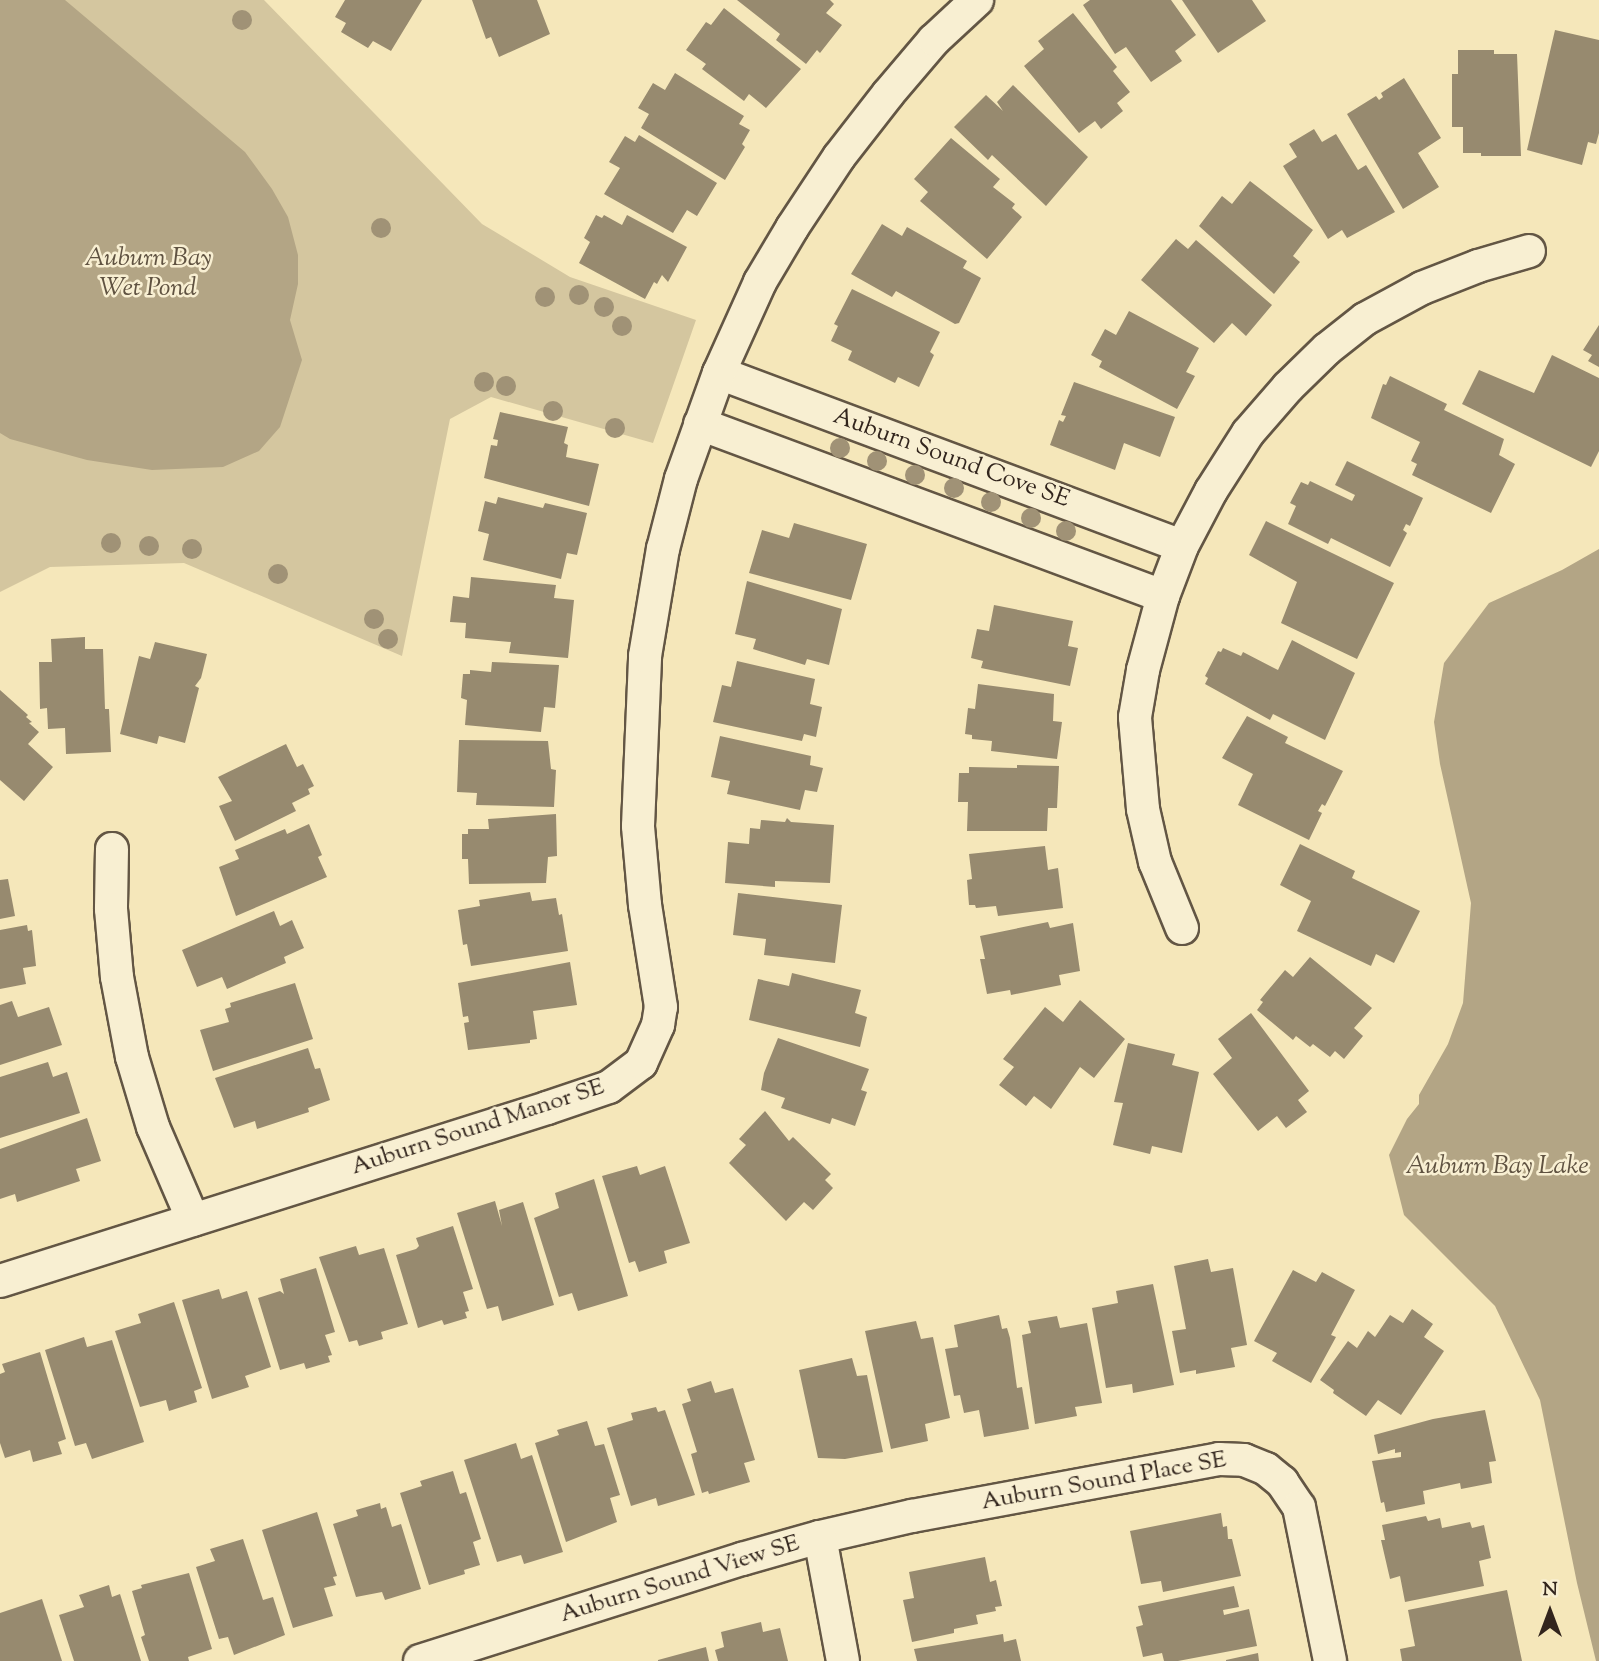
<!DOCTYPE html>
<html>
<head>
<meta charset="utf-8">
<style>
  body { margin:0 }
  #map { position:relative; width:1599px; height:1661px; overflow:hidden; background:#f5e7ba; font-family:"Sorts Mill Goudy",serif }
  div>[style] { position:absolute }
  .green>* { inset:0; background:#d4c69f }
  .water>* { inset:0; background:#b3a585 }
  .building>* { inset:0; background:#978a6f }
  .roads { filter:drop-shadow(2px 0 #635644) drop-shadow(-2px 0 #635644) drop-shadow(0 2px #635644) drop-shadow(0 -2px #635644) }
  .minor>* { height:32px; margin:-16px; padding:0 16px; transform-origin:16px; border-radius:16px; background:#f8efd2 }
  .trees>* { width:20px; height:20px; margin:-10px; border-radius:50%; background:#a09276 }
  span { translate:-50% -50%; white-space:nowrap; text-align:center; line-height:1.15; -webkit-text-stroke:5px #f8efd2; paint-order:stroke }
  .street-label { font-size:24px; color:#32251d }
  .water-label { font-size:26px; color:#5f5241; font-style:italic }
  .north { position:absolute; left:1515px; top:1577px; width:70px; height:70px; -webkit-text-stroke:5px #f8efd2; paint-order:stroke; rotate:0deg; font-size:19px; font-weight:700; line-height:28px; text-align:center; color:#32251d }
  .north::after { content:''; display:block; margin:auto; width:24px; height:32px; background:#32251d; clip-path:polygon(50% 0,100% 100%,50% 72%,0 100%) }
</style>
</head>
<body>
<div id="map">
  <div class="green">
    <i style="clip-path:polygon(0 0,264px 0,482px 224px,570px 277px,696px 320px,653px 443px,491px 397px,450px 419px,402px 656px,184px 563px,50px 567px,0 592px)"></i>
  </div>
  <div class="water">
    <i style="clip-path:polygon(0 0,65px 0,245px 152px,272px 189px,288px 217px,298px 255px,298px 284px,290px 320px,302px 360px,280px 427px,259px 451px,223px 467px,152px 470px,87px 460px,10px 439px,0 433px)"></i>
    <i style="clip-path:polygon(1599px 549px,1599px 1661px,1596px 1661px,1577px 1583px,1540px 1400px,1495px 1306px,1404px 1215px,1389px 1155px,1407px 1119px,1419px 1104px,1419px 1095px,1448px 1044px,1463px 1003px,1471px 903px,1440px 764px,1434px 722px,1444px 663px,1489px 603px,1562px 570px)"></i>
  </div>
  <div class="building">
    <i style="clip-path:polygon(345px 0,422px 0,391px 51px,373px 41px,368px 48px,341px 32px,346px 23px,335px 17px)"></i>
    <i style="clip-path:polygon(472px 0,537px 0,550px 34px,499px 57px,491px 37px,486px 39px)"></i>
    <i style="clip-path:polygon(737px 0,830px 0,834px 4px,826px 13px,842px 25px,820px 53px,817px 50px,806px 64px,776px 40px,780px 34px)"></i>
    <i style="clip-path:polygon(1090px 0,1171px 0,1196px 35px,1175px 51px,1182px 61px,1151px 82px,1126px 47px,1115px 54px,1083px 5px)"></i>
    <i style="clip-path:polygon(1182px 0,1252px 0,1266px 21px,1218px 53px)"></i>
    <i style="clip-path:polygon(724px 8px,801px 69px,766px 108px,749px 94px,744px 101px,702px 69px,706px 64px,686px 50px,706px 22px,711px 25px)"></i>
    <i style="clip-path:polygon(1073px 13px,1117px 67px,1113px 71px,1130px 92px,1117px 103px,1123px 111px,1101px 129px,1095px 121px,1079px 133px,1024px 66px,1044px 49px,1038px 41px)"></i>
    <i style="clip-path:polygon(1555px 30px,1599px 40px,1599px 133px,1596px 144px,1588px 142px,1582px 165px,1527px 150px)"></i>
    <i style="clip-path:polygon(1458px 50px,1494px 50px,1494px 54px,1517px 54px,1521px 156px,1481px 156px,1481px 153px,1463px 153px,1463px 127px,1452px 127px,1452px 74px,1458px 74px)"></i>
    <i style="clip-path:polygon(675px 73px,744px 116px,739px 124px,750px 130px,742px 144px,745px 147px,725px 180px,641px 128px,649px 114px,638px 108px,653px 83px,665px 90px)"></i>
    <i style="clip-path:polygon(1404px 78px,1441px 138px,1418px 153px,1439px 187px,1403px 209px,1347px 114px,1376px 96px,1379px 100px,1383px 97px,1381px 93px)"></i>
    <i style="clip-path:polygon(1013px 85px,1088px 157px,1046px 206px,992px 155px,988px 160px,954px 127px,986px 95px,1003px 111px,997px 102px)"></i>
    <i style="clip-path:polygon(1314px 129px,1322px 142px,1336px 134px,1358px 170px,1366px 165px,1395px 212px,1347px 238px,1342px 230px,1328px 239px,1283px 166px,1297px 157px,1289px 144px)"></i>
    <i style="clip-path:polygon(639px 135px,717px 183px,697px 216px,687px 210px,673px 233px,604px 194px,620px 168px,609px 162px,625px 136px,635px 142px)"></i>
    <i style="clip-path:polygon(951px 138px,1000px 179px,993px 187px,1015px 204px,1012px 208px,1022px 217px,987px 259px,920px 201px,928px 192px,914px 179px)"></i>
    <i style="clip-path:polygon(1250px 181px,1313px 230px,1293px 256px,1300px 262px,1274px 294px,1199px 226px,1222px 196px,1232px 204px)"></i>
    <i style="clip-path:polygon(596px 215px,602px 218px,604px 215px,622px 225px,627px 215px,687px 247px,668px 282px,662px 275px,657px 284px,654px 282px,645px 299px,579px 263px,590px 242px,584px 238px)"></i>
    <i style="clip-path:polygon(882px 224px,902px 236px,907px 227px,967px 261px,963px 268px,981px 278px,959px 323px,955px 324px,896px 291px,892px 297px,851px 274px)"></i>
    <i style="clip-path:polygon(1176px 239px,1188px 249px,1196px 240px,1272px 305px,1246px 336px,1232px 323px,1214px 343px,1141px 280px)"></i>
    <i style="clip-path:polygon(852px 289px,940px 332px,930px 352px,934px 355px,919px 387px,898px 377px,895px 383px,848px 360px,852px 351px,831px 341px,838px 326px,834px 324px)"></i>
    <i style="clip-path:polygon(1129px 311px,1199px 348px,1186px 372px,1195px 376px,1177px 409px,1099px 367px,1102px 361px,1091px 355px,1105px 329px,1116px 335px)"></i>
    <i style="clip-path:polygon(1599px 325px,1599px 367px,1588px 361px,1592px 355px,1583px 350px)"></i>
    <i style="clip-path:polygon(1552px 355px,1599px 378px,1599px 451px,1591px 467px,1462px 404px,1479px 370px,1534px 393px)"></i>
    <i style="clip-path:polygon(1390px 376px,1447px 404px,1444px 410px,1504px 439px,1499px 455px,1515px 464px,1491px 513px,1412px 475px,1417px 464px,1411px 461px,1420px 442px,1371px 418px,1383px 384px,1386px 385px)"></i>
    <i style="clip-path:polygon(1074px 382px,1175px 417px,1160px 457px,1124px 443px,1115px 470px,1050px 445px,1059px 420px,1063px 422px,1066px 416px,1061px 415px)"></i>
    <i style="clip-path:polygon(500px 412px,568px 427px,564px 443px,568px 445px,566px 457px,599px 464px,589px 506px,484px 478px,491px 445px,497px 446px,498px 440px,493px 439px)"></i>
    <i style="clip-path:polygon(1347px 461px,1423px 498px,1410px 526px,1406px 524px,1403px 530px,1407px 533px,1390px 567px,1331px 538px,1328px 544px,1288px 524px,1296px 506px,1290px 503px,1301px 482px,1308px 485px,1310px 481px,1352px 501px,1355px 495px,1335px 485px)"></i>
    <i style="clip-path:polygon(498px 497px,543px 508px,545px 503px,587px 513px,577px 555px,567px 553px,561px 579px,483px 560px,489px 534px,478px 531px,485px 501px,496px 504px)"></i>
    <i style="clip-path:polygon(1266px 521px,1394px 583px,1357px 659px,1281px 623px,1297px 582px,1249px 555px)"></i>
    <i style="clip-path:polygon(794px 523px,867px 544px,851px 600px,749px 573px,762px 530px,789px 538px)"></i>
    <i style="clip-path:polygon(471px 577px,556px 585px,554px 598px,574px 600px,568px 658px,509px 653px,511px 642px,465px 638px,466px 623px,450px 622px,453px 596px,469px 598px)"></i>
    <i style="clip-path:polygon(747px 581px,842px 609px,829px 665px,807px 659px,805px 665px,753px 649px,756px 639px,735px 634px)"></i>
    <i style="clip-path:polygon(994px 605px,1073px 621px,1068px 646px,1078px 648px,1070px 686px,981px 668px,983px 661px,971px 658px,977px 629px,989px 631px)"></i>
    <i style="clip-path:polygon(85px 637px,85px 649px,103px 649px,105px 709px,109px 709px,111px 752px,66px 754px,65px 728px,48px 729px,47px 708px,40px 709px,39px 662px,52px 662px,51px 639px)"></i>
    <i style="clip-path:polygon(1292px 640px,1355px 673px,1325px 740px,1273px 714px,1270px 720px,1205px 684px,1208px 678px,1205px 676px,1218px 651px,1221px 652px,1223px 648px,1241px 656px,1243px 652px,1278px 670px)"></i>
    <i style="clip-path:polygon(155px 642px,207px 654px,201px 678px,195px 686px,199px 688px,185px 743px,159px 736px,157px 744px,120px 734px,139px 656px,150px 659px)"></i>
    <i style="clip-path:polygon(737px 661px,815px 679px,810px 704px,822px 707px,816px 737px,804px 734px,802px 741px,713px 722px,722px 685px,731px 687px)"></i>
    <i style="clip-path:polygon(492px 662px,559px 665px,555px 708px,544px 707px,541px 732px,465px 725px,467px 700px,461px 698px,463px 674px,470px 674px,470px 670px,491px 672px)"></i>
    <i style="clip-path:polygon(978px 684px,1054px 694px,1053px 721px,1062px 722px,1057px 759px,991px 751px,992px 741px,972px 739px,972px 735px,965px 734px,968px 708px,975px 709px)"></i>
    <i style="clip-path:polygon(0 690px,28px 715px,26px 717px,32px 722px,29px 723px,39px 732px,28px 744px,53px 767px,24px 801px,0 780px)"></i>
    <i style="clip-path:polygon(1247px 716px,1288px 737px,1285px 743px,1343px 771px,1325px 806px,1322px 804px,1318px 811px,1322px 813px,1309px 840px,1238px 805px,1253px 774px,1222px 758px)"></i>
    <i style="clip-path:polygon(720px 736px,811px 756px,810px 765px,823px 768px,817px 792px,805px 790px,800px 810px,727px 794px,730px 781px,711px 777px)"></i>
    <i style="clip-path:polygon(459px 740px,548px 741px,551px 769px,556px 770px,554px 807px,476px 805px,477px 793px,457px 792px)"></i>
    <i style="clip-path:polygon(286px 744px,297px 767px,303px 764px,314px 786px,308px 789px,310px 794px,292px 803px,296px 811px,235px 841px,219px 806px,232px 801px,218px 777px)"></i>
    <i style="clip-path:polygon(1017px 765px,1059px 766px,1057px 808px,1048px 808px,1047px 831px,967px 831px,968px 802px,958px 802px,959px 773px,969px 773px,969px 767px,1017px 768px)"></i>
    <i style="clip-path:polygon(556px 814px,557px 856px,548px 857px,546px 883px,469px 884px,468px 859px,462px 859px,462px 834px,468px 834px,468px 829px,489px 829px,488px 819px)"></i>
    <i style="clip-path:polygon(787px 818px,791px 822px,834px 825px,830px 883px,775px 881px,775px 887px,725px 883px,728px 842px,749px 844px,750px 828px,760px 829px,761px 820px,785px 822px)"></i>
    <i style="clip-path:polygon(309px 824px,322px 855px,318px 857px,327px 877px,236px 916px,219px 867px,239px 859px,235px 850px,285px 829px,287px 834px)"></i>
    <i style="clip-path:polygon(1300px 844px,1355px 871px,1352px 878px,1420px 911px,1394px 963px,1376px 954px,1371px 966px,1297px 931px,1311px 901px,1280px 885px)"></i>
    <i style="clip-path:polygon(1045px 846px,1048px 870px,1058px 868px,1063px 908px,998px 916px,996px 906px,976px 908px,975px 905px,969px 905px,967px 880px,972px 879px,969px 854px)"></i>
    <i style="clip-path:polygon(8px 879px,15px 916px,0 919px,0 880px)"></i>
    <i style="clip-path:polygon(530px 892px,532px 901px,556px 898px,559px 915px,562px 914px,568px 951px,471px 966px,467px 944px,463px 945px,458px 910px,480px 906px,479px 900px)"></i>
    <i style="clip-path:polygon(738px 893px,842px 905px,835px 963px,764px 955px,766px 939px,733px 935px)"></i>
    <i style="clip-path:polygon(274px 911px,280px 926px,292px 920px,304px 948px,284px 957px,286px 963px,227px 989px,222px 977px,197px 987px,182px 950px)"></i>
    <i style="clip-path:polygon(1048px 922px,1050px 928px,1073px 923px,1080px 971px,1059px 975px,1061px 985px,1011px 995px,1010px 990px,987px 994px,980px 959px,985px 959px,980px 936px)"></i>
    <i style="clip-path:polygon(27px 925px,28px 931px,32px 930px,36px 966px,23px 968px,26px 984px,0 989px,0 930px)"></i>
    <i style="clip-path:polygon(1310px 957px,1372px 1008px,1354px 1028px,1363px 1036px,1344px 1059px,1335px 1051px,1330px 1057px,1313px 1044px,1310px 1047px,1296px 1036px,1293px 1040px,1257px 1010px,1263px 1002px,1260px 1000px,1285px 970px,1293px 977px)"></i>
    <i style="clip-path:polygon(570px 962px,577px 1005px,533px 1011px,537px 1039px,530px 1040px,530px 1043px,468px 1050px,464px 1023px,469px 1022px,468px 1016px,463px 1017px,458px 983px)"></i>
    <i style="clip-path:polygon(792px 973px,861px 990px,855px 1013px,867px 1017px,860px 1047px,749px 1020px,758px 979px,789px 986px)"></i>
    <i style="clip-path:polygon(295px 983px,313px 1039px,213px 1071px,200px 1030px,229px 1022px,225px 1009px,231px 1007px,230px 1003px)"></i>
    <i style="clip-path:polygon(1080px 1000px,1125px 1039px,1094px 1078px,1080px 1067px,1051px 1109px,1034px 1096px,1026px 1106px,999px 1085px,1014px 1067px,1003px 1059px,1045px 1007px,1063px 1022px)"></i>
    <i style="clip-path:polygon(12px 1001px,18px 1017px,49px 1007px,62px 1045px,0 1065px,0 1005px)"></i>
    <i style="clip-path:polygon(1251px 1013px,1309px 1091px,1298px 1100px,1307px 1112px,1286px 1128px,1277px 1116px,1258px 1131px,1213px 1074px,1232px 1058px,1218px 1039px)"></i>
    <i style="clip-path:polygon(778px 1038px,869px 1069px,861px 1090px,867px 1092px,855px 1126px,832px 1118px,830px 1124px,781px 1108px,785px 1098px,761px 1090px,764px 1073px)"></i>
    <i style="clip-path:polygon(1128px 1043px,1175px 1054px,1172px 1065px,1199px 1072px,1182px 1153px,1152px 1146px,1150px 1154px,1113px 1145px,1123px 1103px,1114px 1102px)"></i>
    <i style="clip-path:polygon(308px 1048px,315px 1069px,320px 1068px,330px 1100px,308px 1108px,309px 1112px,257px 1129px,255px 1121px,234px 1128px,215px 1078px)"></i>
    <i style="clip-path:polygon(48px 1062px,53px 1077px,67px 1072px,80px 1113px,0 1138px,0 1077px)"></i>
    <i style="clip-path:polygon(765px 1111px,789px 1141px,793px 1137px,831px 1174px,825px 1180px,833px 1188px,813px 1210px,804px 1202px,786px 1221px,729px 1163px,746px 1145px,739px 1139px)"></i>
    <i style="clip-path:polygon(87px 1118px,101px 1161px,76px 1169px,80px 1181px,17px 1202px,15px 1194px,0 1199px,0 1149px)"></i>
    <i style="clip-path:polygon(637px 1166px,640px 1175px,665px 1166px,690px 1243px,664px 1251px,667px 1263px,639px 1272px,635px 1261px,629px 1263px,602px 1176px)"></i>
    <i style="clip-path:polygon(594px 1179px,628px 1296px,578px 1311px,572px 1293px,559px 1297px,534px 1218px,559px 1208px,555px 1193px)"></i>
    <i style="clip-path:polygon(495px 1201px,502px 1226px,499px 1210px,523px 1202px,554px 1305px,502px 1321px,498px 1306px,487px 1309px,457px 1213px)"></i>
    <i style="clip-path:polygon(453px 1226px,473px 1289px,463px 1292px,469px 1311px,465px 1312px,467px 1318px,444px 1325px,442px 1320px,418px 1328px,396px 1255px,416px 1249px,419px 1246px,416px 1238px)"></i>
    <i style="clip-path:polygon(356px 1246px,359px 1255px,384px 1248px,408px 1324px,381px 1332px,383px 1339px,359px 1346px,357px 1340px,349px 1342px,319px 1257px)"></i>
    <i style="clip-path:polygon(1208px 1259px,1211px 1272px,1233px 1268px,1247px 1345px,1231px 1348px,1235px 1367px,1196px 1374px,1196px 1370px,1180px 1373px,1172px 1331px,1186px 1329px,1174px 1266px)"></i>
    <i style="clip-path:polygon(316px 1268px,335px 1332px,325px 1335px,332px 1355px,328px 1356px,330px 1362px,306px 1369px,304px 1363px,280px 1370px,258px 1298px,280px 1291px,284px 1294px,280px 1279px)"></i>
    <i style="clip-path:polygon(1293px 1270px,1316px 1282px,1322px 1272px,1355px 1290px,1331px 1335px,1336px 1337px,1311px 1383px,1272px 1361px,1277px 1353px,1254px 1341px)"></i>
    <i style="clip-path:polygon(1153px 1284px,1174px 1385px,1133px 1393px,1132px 1384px,1106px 1388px,1092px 1308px,1118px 1303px,1116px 1291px)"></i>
    <i style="clip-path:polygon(219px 1289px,222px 1299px,247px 1291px,271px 1367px,245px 1376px,249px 1387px,212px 1399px,182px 1300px)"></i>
    <i style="clip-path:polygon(174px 1302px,202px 1388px,194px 1391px,197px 1402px,169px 1411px,166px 1400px,140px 1407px,115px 1331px,141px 1323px,138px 1314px)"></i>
    <i style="clip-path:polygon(1412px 1309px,1433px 1324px,1424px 1337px,1444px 1351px,1401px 1415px,1378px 1400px,1366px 1416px,1333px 1393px,1334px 1390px,1320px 1380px,1348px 1341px,1357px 1348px,1368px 1331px,1375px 1337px,1390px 1315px,1403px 1323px)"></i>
    <i style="clip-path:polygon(999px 1315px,1002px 1329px,1007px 1328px,1010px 1338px,1017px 1388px,1022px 1387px,1029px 1429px,984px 1437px,979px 1410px,964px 1413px,960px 1395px,954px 1396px,945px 1349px,958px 1347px,954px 1325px)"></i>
    <i style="clip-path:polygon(1057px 1316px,1060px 1328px,1087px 1323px,1102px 1403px,1075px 1407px,1077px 1416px,1035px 1424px,1022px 1335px,1031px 1333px,1028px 1321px)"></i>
    <i style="clip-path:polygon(916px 1321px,921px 1339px,933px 1337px,950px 1418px,925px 1424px,928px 1441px,891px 1449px,865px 1331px)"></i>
    <i style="clip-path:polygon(84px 1337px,87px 1347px,112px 1340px,144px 1442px,92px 1459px,86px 1443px,75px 1446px,45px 1350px)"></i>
    <i style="clip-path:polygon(40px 1352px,66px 1439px,58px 1442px,62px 1454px,33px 1462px,30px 1450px,5px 1458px,0 1443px,0 1374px,5px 1372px,2px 1364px)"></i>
    <i style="clip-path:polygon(852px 1358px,857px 1376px,867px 1375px,883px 1452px,845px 1459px,818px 1458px,799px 1370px)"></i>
    <i style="clip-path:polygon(711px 1381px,715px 1393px,733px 1388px,755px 1460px,744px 1463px,750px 1482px,709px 1494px,708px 1491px,702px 1493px,691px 1454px,697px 1452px,682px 1404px,691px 1401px,687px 1389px)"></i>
    <i style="clip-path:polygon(656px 1407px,658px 1412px,665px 1410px,695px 1495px,658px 1506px,656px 1498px,631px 1506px,607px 1428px,633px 1420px,631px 1413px)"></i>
    <i style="clip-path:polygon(1485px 1410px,1496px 1461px,1489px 1462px,1492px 1483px,1461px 1489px,1460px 1483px,1423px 1491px,1425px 1504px,1386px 1512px,1384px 1502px,1381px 1503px,1372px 1461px,1401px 1457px,1401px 1452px,1395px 1453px,1395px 1449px,1378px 1454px,1374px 1435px,1433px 1419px)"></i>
    <i style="clip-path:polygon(587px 1421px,595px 1446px,604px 1444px,620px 1495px,610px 1498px,617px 1522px,566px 1542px,535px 1443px,559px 1435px,557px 1430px)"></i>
    <i style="clip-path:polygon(516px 1443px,521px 1459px,532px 1455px,563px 1552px,524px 1564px,521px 1555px,497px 1562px,464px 1460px)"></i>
    <i style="clip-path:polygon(453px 1471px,460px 1494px,466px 1492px,481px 1539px,473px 1542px,480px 1565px,464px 1570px,465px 1574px,429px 1585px,400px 1493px,422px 1486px,420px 1481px)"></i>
    <i style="clip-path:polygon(380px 1503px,381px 1509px,386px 1507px,392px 1527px,401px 1524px,421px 1589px,385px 1600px,382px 1592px,356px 1597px,333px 1524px,358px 1516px,356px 1510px)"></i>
    <i style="clip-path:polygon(317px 1512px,337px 1576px,333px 1577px,336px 1585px,324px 1588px,333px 1616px,293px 1628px,262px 1530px)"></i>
    <i style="clip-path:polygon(1221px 1513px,1223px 1527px,1227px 1526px,1228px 1539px,1232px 1539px,1241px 1576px,1163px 1592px,1161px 1581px,1141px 1584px,1130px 1531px)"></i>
    <i style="clip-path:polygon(1426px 1516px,1428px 1521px,1440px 1518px,1442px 1528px,1470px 1522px,1472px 1528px,1484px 1525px,1491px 1558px,1479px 1561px,1484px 1586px,1405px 1602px,1400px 1576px,1390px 1579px,1381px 1540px,1385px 1540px,1382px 1525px)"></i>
    <i style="clip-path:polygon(243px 1539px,263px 1600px,273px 1597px,285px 1635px,234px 1655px,228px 1637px,219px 1639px,196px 1567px,215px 1561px,210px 1549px)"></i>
    <i style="clip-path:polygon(985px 1557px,990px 1582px,996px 1580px,1002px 1606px,995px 1607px,996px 1611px,976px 1615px,978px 1624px,954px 1629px,954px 1633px,912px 1642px,903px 1600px,914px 1598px,909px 1572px)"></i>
    <i style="clip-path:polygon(189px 1573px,212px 1649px,188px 1657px,189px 1661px,149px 1661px,141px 1637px,145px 1635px,132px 1591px,142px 1588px,141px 1585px)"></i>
    <i style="clip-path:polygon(109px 1585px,112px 1597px,120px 1594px,141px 1661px,74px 1661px,59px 1615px,84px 1607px,79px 1595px)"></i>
    <i style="clip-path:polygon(1234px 1586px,1239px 1607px,1223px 1610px,1224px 1615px,1249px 1609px,1257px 1646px,1178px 1661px,1164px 1661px,1162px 1653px,1143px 1657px,1136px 1627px,1143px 1625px,1138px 1606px)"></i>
    <i style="clip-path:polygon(1507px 1590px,1522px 1661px,1402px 1661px,1400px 1649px,1415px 1646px,1408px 1610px)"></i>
    <i style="clip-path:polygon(42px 1599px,62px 1661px,0 1661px,0 1613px)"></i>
    <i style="clip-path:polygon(761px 1622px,763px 1632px,780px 1628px,788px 1661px,718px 1661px,715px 1650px,724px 1647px,721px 1632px)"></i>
    <i style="clip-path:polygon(1003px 1634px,1004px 1642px,1016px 1639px,1021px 1661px,917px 1661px,914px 1649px)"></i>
    <i style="clip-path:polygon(706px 1647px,709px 1661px,658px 1661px,658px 1660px)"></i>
    <i style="clip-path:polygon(1258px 1653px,1259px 1661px,1226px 1661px,1226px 1660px)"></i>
  </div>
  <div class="roads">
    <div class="minor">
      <i style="left:719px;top:373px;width:494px;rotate:20.5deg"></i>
      <i style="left:700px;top:424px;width:494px;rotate:20.4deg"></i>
      <i style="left:112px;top:849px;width:60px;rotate:91deg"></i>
      <i style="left:111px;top:909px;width:68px;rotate:85deg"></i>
      <i style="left:117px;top:977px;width:81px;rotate:79.4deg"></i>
      <i style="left:132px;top:1057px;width:73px;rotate:73.3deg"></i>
      <i style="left:153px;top:1127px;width:101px;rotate:66.7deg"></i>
      <i style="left:1182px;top:928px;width:71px;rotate:-112.2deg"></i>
      <i style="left:1155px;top:862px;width:54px;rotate:-102.8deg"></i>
      <i style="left:1143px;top:809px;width:92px;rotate:-95deg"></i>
      <i style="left:1135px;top:717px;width:48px;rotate:-80.3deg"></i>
      <i style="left:1143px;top:670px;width:77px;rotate:-74.9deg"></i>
      <i style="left:1163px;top:596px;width:53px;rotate:-69.2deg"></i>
      <i style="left:1182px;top:546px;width:62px;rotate:-62.2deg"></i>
      <i style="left:1211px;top:491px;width:69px;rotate:-57.5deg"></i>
      <i style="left:1248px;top:433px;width:61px;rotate:-49deg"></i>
      <i style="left:1288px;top:387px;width:54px;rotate:-44.3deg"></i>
      <i style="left:1327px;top:349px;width:48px;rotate:-38.3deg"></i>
      <i style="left:1365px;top:319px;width:65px;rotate:-28.5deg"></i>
      <i style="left:1422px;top:288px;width:60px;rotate:-21.4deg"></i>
      <i style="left:1478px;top:266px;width:53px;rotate:-16.4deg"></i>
      <i style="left:0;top:1281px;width:574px;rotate:-17.55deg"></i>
      <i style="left:547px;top:1108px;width:65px;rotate:-18.7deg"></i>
      <i style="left:609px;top:1087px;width:40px;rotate:-37deg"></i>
      <i style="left:641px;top:1063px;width:42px;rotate:-65.9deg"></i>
      <i style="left:658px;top:1025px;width:18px;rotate:-81deg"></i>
      <i style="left:661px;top:1007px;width:103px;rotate:-98.9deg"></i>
      <i style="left:645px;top:905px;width:79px;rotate:-95.1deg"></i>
      <i style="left:638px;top:826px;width:170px;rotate:-87.6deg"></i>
      <i style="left:645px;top:656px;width:109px;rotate:-80.5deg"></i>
      <i style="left:663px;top:549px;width:72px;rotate:-75.6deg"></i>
      <i style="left:681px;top:479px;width:113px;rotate:-70.3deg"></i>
      <i style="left:719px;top:373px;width:100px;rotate:-65.7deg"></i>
      <i style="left:760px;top:282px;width:63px;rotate:-59.3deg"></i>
      <i style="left:792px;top:228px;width:85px;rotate:-56.5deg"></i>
      <i style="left:839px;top:157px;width:80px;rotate:-52.1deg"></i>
      <i style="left:888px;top:94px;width:71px;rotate:-49.6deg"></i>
      <i style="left:934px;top:40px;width:59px;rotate:-42.9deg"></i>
      <i style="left:820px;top:1537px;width:94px;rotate:-12.9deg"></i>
      <i style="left:912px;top:1516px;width:312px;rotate:-10.5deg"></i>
      <i style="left:1219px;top:1459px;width:25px;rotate:2deg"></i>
      <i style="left:1244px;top:1460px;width:24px;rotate:22deg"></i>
      <i style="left:1266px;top:1469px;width:21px;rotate:39deg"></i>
      <i style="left:1282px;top:1482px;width:30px;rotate:56deg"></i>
      <i style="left:1299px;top:1507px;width:157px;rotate:78.6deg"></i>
      <i style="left:420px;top:1661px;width:338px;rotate:-17.6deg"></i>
      <i style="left:742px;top:1559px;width:81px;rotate:-15.8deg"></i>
      <i style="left:820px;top:1537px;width:126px;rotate:79.5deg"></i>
    </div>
  </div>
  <div class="trees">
    <i style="left:242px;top:20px"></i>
    <i style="left:381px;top:228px"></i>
    <i style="left:579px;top:295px"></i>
    <i style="left:545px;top:297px"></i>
    <i style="left:604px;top:307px"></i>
    <i style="left:622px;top:326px"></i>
    <i style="left:484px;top:382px"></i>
    <i style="left:506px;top:386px"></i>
    <i style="left:553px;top:411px"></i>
    <i style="left:615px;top:428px"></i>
    <i style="left:840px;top:448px"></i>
    <i style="left:877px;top:461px"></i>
    <i style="left:915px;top:475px"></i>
    <i style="left:954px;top:488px"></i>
    <i style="left:991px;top:502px"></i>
    <i style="left:1031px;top:518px"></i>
    <i style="left:1066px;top:531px"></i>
    <i style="left:111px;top:543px"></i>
    <i style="left:149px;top:546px"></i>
    <i style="left:192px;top:549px"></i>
    <i style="left:278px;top:574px"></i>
    <i style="left:374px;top:619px"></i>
    <i style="left:388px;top:639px"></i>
  </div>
  <div class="street-label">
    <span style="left:951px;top:459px;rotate:20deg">Auburn Sound Cove SE</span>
    <span style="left:478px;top:1128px;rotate:-18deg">Auburn Sound Manor SE</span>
    <span style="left:1104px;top:1482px;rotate:-10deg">Auburn Sound Place SE</span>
    <span style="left:680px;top:1580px;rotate:-17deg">Auburn Sound View SE</span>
  </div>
  <div class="water-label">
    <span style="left:148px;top:274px">Auburn Bay<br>Wet Pond</span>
    <span style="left:1497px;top:1167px">Auburn Bay Lake</span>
  </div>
  <div class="north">N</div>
</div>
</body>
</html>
